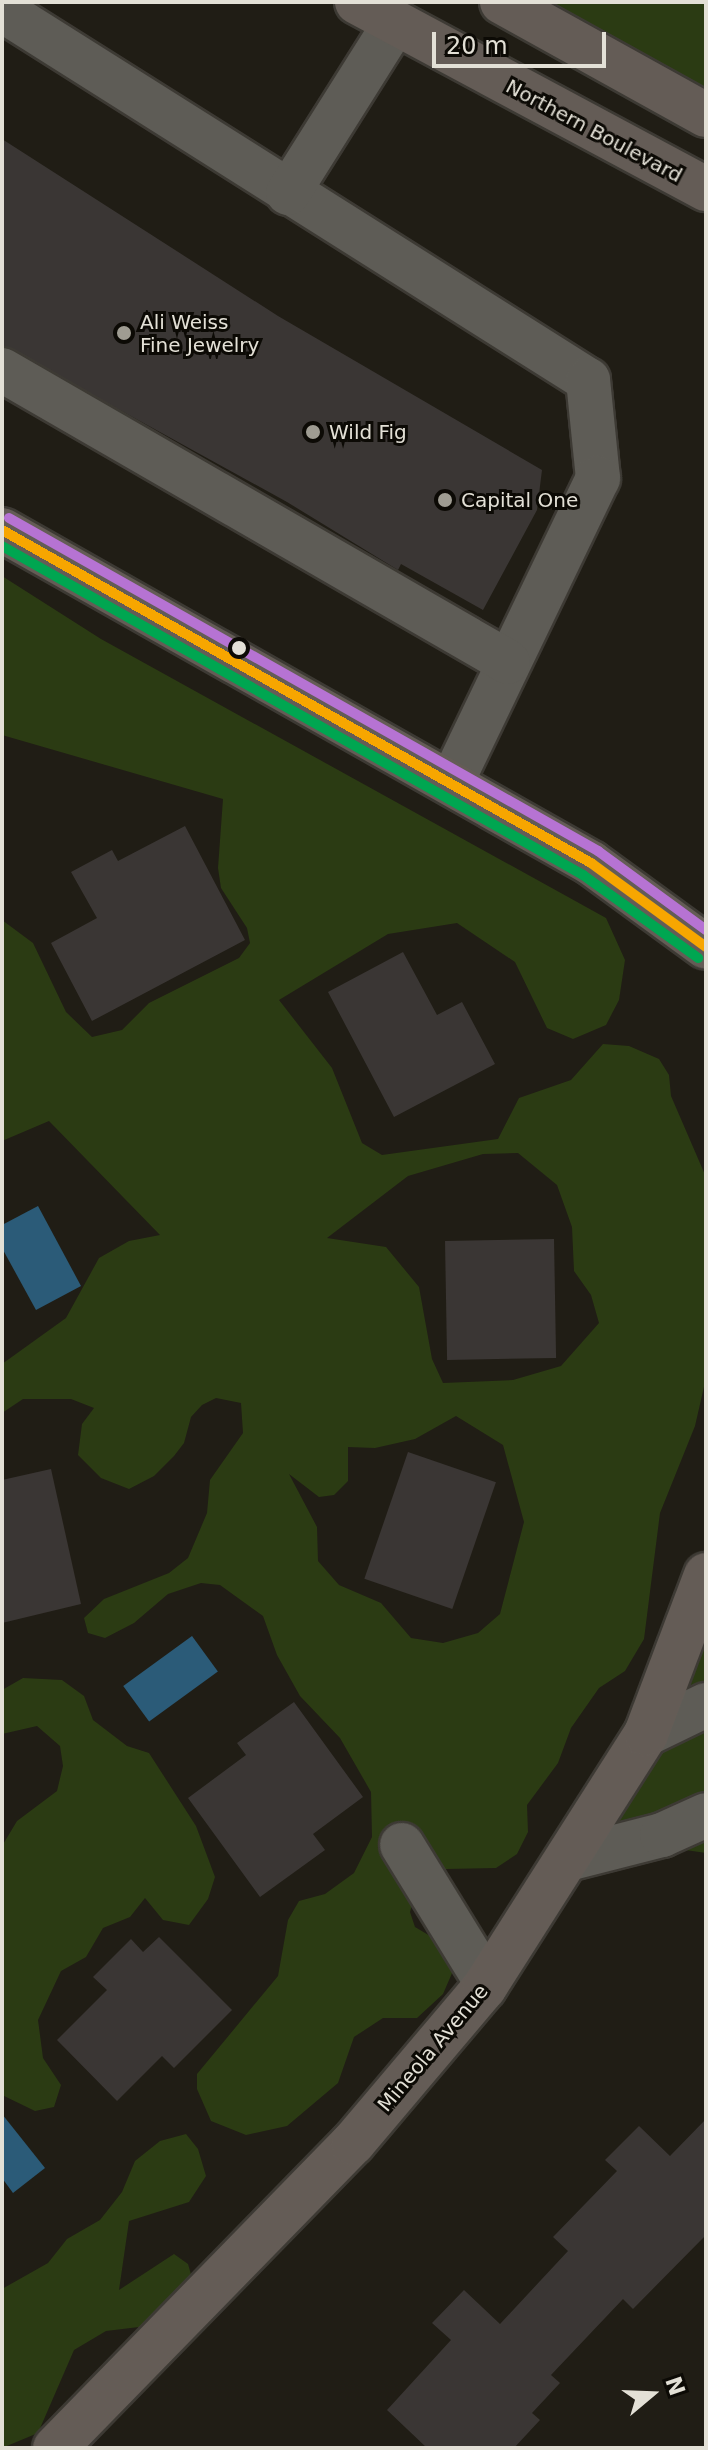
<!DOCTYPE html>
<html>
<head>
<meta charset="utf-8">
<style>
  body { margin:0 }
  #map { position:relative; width:708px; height:2450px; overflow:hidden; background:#201d15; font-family:"DejaVu Sans",sans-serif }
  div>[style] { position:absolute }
  .green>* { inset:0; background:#2b3b13 }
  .water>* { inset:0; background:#2b5b78; transform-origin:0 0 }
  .building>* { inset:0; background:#3a3634; transform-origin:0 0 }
  .roads { filter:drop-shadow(2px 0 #3d3a34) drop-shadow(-2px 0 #3d3a34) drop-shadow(0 2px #3d3a34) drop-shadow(0 -2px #3d3a34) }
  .minor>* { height:44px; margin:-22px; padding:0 22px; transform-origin:22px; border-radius:22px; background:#5e5c56 }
  .major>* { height:44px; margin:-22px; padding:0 22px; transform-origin:22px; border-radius:22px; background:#645c56 }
  .bus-1>* { height:10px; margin:-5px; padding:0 5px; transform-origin:5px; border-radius:5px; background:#f7a600 }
  .bus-2>* { height:10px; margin:-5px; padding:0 5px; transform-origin:5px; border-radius:5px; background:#00a651 }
  .bus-3>* { height:10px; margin:-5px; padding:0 5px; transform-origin:5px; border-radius:5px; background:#b673d3 }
  .dots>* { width:22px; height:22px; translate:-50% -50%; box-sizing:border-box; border:4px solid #0c0a05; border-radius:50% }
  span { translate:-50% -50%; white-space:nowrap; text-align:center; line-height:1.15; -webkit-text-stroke:6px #0c0a05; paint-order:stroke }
  .street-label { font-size:20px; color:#e3e0d6 }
  .poi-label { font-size:20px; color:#e3e0d6 }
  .left { translate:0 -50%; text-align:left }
  .frame { position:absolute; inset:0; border:4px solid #e3e0d6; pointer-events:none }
  .north { position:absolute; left:612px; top:2354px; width:80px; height:80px; -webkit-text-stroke:6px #0c0a05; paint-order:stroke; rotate:71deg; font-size:22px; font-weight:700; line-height:32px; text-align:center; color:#e3e0d6 }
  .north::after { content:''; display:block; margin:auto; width:28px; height:36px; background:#e3e0d6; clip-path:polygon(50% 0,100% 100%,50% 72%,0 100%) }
  .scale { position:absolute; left:432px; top:32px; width:174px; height:36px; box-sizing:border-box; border:4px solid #e3e0d6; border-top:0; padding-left:10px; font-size:24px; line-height:28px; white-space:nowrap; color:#e3e0d6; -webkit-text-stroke:6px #0c0a05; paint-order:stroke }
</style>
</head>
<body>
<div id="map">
  <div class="green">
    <i style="clip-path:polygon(502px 2px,706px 2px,706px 89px,671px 74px)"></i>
    <i style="clip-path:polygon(evenodd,2px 576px,101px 639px,606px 918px,625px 960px,619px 1000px,606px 1025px,573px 1039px,547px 1028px,515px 962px,457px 923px,388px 934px,279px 1000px,332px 1068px,362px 1143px,382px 1155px,498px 1139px,519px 1098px,571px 1080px,603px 1044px,629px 1046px,659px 1059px,669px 1075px,671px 1096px,706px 1177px,706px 1378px,695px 1426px,660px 1513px,644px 1639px,625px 1671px,599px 1688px,571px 1728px,558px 1763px,527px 1805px,528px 1832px,517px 1854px,496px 1868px,446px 1869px,418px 1883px,410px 1912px,415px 1927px,447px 1946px,456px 1964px,443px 1994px,417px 2018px,383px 2018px,354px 2037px,338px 2083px,287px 2126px,246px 2135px,211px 2121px,197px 2089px,197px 2074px,278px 1976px,288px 1920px,299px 1901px,325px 1894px,354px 1873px,372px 1837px,371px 1792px,340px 1738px,300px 1696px,277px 1655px,263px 1616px,220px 1585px,201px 1583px,168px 1594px,134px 1623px,105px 1638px,88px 1633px,84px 1618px,104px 1599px,169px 1573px,188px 1558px,207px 1513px,210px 1480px,243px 1433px,241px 1403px,216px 1398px,202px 1405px,191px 1417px,184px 1443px,174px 1456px,154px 1476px,129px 1489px,101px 1478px,78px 1455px,82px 1424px,94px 1408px,71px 1399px,23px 1399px,2px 1413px,2px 1364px,66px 1318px,99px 1258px,129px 1241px,160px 1235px,49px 1121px,2px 1141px,2px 920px,33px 943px,66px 1012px,92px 1037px,122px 1030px,149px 1003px,239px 958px,250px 943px,247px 928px,221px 888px,218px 868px,223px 799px,2px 735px,2px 576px,518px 1153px,557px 1185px,572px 1227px,574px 1271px,591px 1295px,599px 1323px,561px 1366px,513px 1380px,443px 1383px,432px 1359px,419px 1287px,386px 1247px,327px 1238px,408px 1176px,483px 1154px,518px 1153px,2px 576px,456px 1416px,503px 1445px,524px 1522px,500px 1614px,478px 1633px,443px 1643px,411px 1638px,381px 1603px,339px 1585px,318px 1561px,317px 1527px,289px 1474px,319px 1497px,334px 1495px,348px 1481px,348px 1447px,375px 1448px,415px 1439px,456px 1416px)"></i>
    <i style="clip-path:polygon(706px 1575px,706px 1853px,665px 1847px,568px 1859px)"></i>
    <i style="clip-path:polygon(23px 1678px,62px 1680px,84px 1696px,93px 1720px,127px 1746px,149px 1753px,196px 1826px,215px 1877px,208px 1899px,189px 1925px,163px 1920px,145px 1898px,130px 1917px,103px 1928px,86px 1957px,61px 1971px,38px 2020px,43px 2058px,61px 2085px,54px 2107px,35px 2111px,2px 2095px,2px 1846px,17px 1821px,57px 1791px,63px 1766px,60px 1746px,37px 1726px,2px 1734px,2px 1690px)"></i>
    <i style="clip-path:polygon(186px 2134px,198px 2149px,206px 2176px,189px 2202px,129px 2221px,119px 2290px,174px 2254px,188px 2264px,194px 2285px,175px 2311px,139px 2327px,106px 2331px,74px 2350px,38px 2433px,2px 2448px,2px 2289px,48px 2263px,67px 2239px,100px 2220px,122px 2192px,135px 2161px,160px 2141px)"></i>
  </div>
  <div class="water">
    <i style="clip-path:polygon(38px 1206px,81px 1286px,36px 1310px,2px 1248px,2px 1225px)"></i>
    <i style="left:192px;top:1636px;width:44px;height:85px;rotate:54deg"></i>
    <i style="clip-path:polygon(2px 2114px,45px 2168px,13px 2193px,2px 2178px)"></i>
  </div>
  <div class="building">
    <i style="clip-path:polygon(2px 139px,278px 316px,542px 470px,537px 510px,483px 610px,401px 564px,398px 570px,287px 502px,2px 345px)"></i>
    <i style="clip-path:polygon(185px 826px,245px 940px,92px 1021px,51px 943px,97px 918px,71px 872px,112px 850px,118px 861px)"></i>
    <i style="clip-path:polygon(403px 952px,437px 1015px,462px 1002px,495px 1064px,394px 1117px,328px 992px)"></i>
    <i style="left:554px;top:1239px;width:119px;height:109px;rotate:89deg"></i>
    <i style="left:408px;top:1452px;width:93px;height:134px;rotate:19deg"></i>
    <i style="clip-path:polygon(51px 1469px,81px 1604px,2px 1623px,2px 1480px)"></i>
    <i style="clip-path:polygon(294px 1702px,363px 1797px,313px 1834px,325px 1850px,260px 1897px,188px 1798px,246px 1755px,237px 1743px)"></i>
    <i style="clip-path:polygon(159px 1937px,232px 2010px,174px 2068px,162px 2056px,117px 2101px,57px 2040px,107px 1990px,93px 1977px,131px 1939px,143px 1952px)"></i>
    <i style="clip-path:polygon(706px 2119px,706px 2235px,633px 2309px,623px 2299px,551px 2375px,560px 2383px,532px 2413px,540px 2420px,514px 2448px,427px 2448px,387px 2410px,451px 2340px,432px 2323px,464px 2290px,500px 2324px,568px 2251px,553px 2237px,617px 2171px,605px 2160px,639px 2126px,670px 2156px)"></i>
  </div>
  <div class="roads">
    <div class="minor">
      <i style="left:2px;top:10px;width:693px;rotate:32.27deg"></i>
      <i style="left:588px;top:380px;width:99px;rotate:84.2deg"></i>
      <i style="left:598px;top:478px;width:337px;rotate:115.7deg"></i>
      <i style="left:288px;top:193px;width:199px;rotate:-57.8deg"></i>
      <i style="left:2px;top:370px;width:584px;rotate:29.99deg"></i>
      <i style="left:646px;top:1734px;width:67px;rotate:-25.8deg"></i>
      <i style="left:402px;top:1845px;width:162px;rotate:58.4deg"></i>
      <i style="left:568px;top:1859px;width:97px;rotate:-14.3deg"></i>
      <i style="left:662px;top:1835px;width:48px;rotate:-24.4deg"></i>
    </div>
    <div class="major">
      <i style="left:357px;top:2px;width:396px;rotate:28.2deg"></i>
      <i style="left:502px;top:2px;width:233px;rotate:29deg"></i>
      <i style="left:2px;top:530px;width:677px;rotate:29.48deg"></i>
      <i style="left:591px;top:863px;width:142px;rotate:36.1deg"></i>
      <i style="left:55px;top:2448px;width:426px;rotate:-45.7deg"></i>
      <i style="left:353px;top:2143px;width:203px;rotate:-49.8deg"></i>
      <i style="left:484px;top:1988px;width:301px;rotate:-57.5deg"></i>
      <i style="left:646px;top:1734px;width:170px;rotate:-69.3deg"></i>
    </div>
  </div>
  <div class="bus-1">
    <i style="left:2px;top:530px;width:677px;rotate:29.48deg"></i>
    <i style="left:591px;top:863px;width:142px;rotate:36.1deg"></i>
  </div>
  <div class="bus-2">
    <i style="left:2px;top:546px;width:668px;rotate:29.52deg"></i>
    <i style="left:583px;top:875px;width:142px;rotate:35.8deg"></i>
  </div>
  <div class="bus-3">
    <i style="left:9px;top:518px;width:677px;rotate:29.48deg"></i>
    <i style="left:598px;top:851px;width:134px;rotate:36.2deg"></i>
  </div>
  <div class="dots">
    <i style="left:124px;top:333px;background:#9f9c92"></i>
    <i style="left:313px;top:432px;background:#9f9c92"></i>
    <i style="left:445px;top:500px;background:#9f9c92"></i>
    <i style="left:239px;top:648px;background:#e3e0d6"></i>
  </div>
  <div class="street-label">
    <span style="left:594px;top:131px;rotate:28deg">Northern Boulevard</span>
    <span style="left:433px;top:2048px;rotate:-50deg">Mineola Avenue</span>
  </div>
  <div class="poi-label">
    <span class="left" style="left:140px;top:334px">Ali Weiss<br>Fine Jewelry</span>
    <span class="left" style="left:329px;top:432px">Wild Fig</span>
    <span class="left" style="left:461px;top:500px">Capital One</span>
  </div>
  <div class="frame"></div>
  <div class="north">N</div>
  <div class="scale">20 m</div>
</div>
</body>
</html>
